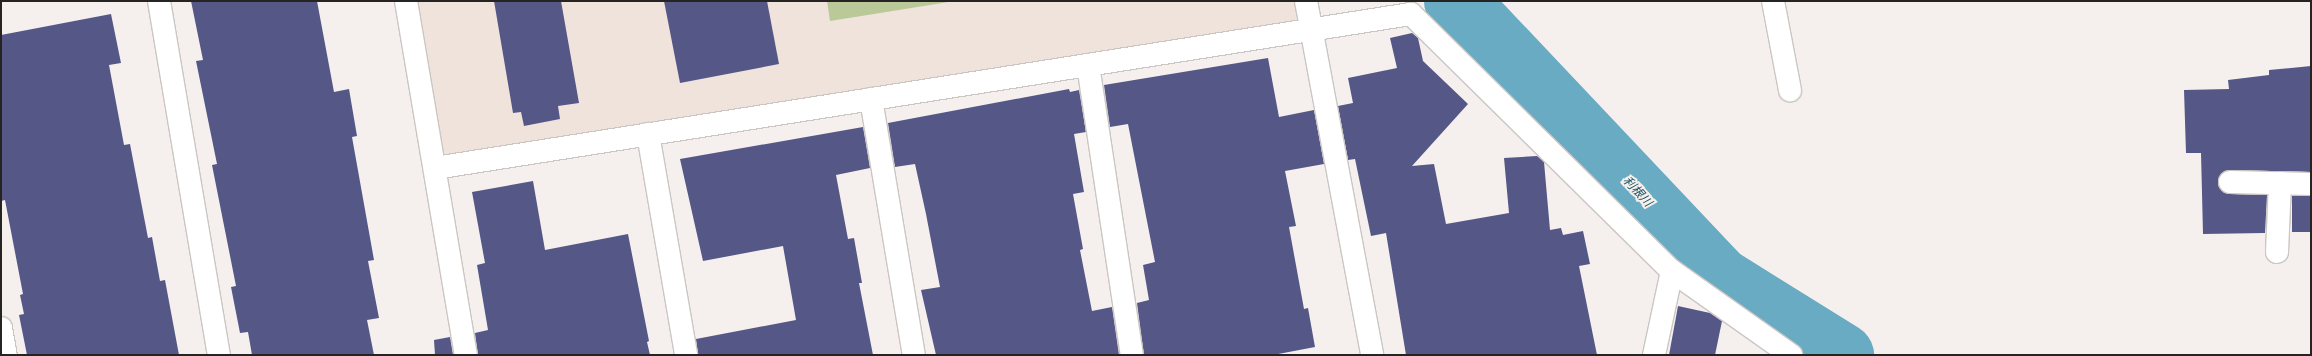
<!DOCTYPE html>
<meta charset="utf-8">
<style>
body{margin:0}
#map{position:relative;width:2312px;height:356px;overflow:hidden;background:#f5f0ed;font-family:Arial,"Noto Sans JP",sans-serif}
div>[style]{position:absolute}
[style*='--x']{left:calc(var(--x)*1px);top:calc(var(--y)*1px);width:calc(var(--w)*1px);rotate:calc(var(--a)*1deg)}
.built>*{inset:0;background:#f0e3dc}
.green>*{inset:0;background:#b9c998}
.river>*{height:65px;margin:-32.5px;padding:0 32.5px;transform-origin:32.5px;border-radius:32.5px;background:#68abc3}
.building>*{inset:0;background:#555787;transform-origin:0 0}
.roads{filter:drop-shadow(1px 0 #cbc6c3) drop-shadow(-1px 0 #cbc6c3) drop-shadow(0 1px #cbc6c3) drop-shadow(0 -1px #cbc6c3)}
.street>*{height:22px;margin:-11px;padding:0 11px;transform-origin:11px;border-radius:11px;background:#fff}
.secondary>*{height:22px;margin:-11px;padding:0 11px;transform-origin:11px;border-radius:11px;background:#fff}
span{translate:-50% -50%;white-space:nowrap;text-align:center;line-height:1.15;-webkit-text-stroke:4px #f5f0ed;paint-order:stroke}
.water-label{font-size:12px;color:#144e5f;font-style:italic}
.frame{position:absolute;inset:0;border:2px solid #262423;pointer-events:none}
</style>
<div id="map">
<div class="built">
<i style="clip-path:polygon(406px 1px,1306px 1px,1311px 30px,435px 168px)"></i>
</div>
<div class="green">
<i style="clip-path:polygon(827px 1px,955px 1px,830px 21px)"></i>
</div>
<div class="river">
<i style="--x:1456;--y:1;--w:383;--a:46.6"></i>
<i style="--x:1719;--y:279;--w:144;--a:31.9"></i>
</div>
<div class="building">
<i style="clip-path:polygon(191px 1px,317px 1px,334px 92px,349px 89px,357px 136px,352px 137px,374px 260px,368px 261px,379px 318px,367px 320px,374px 355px,252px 355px,248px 332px,240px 333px,231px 287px,236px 286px,212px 165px,217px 164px,196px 61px,203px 60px)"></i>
<i style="clip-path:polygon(494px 1px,561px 1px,579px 103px,558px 106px,560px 119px,524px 126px,521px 112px,513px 113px)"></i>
<i style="clip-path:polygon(664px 1px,767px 1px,779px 64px,680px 83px)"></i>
<i style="clip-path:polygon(111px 14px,121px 63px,109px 65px,124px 145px,130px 144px,148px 238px,152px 237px,160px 281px,165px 280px,179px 355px,27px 355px,19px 315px,24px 314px,20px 295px,23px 294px,5px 200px,1px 201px,1px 35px)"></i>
<i style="clip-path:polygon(1412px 33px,1418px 38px,1423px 61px,1468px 104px,1412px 166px,1434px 164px,1446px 224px,1509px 213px,1504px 158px,1537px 156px,1544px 162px,1550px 230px,1561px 228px,1563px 235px,1583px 231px,1590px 264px,1579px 266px,1597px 355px,1406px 355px,1386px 233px,1371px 236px,1355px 159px,1348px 160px,1338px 106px,1353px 103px,1348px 78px,1397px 68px,1390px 38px)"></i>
<i style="clip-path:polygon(1268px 58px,1279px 117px,1314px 110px,1324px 164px,1285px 171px,1296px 226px,1289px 227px,1304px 309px,1308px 308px,1315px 347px,1273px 355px,1144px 355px,1137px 303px,1149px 300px,1143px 265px,1155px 262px,1128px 124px,1110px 127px,1104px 85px)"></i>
<i style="clip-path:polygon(2311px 66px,2311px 172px,2224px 171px,2218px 182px,2224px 193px,2267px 195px,2265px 233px,2203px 234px,2201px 153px,2186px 153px,2184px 90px,2229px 89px,2228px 80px,2269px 75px,2269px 70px)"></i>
<i style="clip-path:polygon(1069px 89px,1070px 92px,1079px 90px,1086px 132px,1074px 134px,1084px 192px,1073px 194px,1083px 249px,1080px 250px,1092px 311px,1112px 307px,1119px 355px,936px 355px,921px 290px,940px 287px,926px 214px,915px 164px,895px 167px,888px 123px)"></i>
<i style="clip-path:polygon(863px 127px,870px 168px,836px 175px,848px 239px,854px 238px,862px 283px,859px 283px,873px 355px,698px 355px,696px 339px,796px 320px,783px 246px,703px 261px,680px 159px)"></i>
<i style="clip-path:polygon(533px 181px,545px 250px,628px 234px,649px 341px,647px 342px,650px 355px,478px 355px,475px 333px,488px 330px,477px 265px,485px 263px,472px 192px)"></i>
<i style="left:2292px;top:196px;width:19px;height:36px"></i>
<i style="clip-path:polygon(1678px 306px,1710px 313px,1722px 321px,1715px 355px,1669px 355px)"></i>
<i style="clip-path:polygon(450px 337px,453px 355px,435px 355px,434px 340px)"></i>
</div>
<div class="roads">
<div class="street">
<i style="--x:159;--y:1;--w:359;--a:80.4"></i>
<i style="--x:1306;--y:1;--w:360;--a:79.4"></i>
<i style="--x:1773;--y:1;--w:91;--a:79.2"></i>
<i style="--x:1088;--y:65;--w:293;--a:81.4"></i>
<i style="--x:871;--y:99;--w:260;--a:80.5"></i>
<i style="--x:648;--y:134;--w:224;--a:80.2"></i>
<i style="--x:435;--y:168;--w:988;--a:-8.97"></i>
<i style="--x:1411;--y:14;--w:366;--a:44.6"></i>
<i style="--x:1672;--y:271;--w:146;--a:35.2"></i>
<i style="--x:2230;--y:182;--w:81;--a:1.4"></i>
<i style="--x:2277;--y:252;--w:69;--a:-87.5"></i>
<i style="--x:1;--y:328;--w:27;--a:80"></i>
<i style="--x:1654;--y:355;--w:86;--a:-77.9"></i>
</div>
<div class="secondary">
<i style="--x:406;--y:1;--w:359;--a:80.4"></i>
</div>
</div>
<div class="water-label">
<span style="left:1637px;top:192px;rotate:47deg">利根川</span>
</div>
<div class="frame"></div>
</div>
